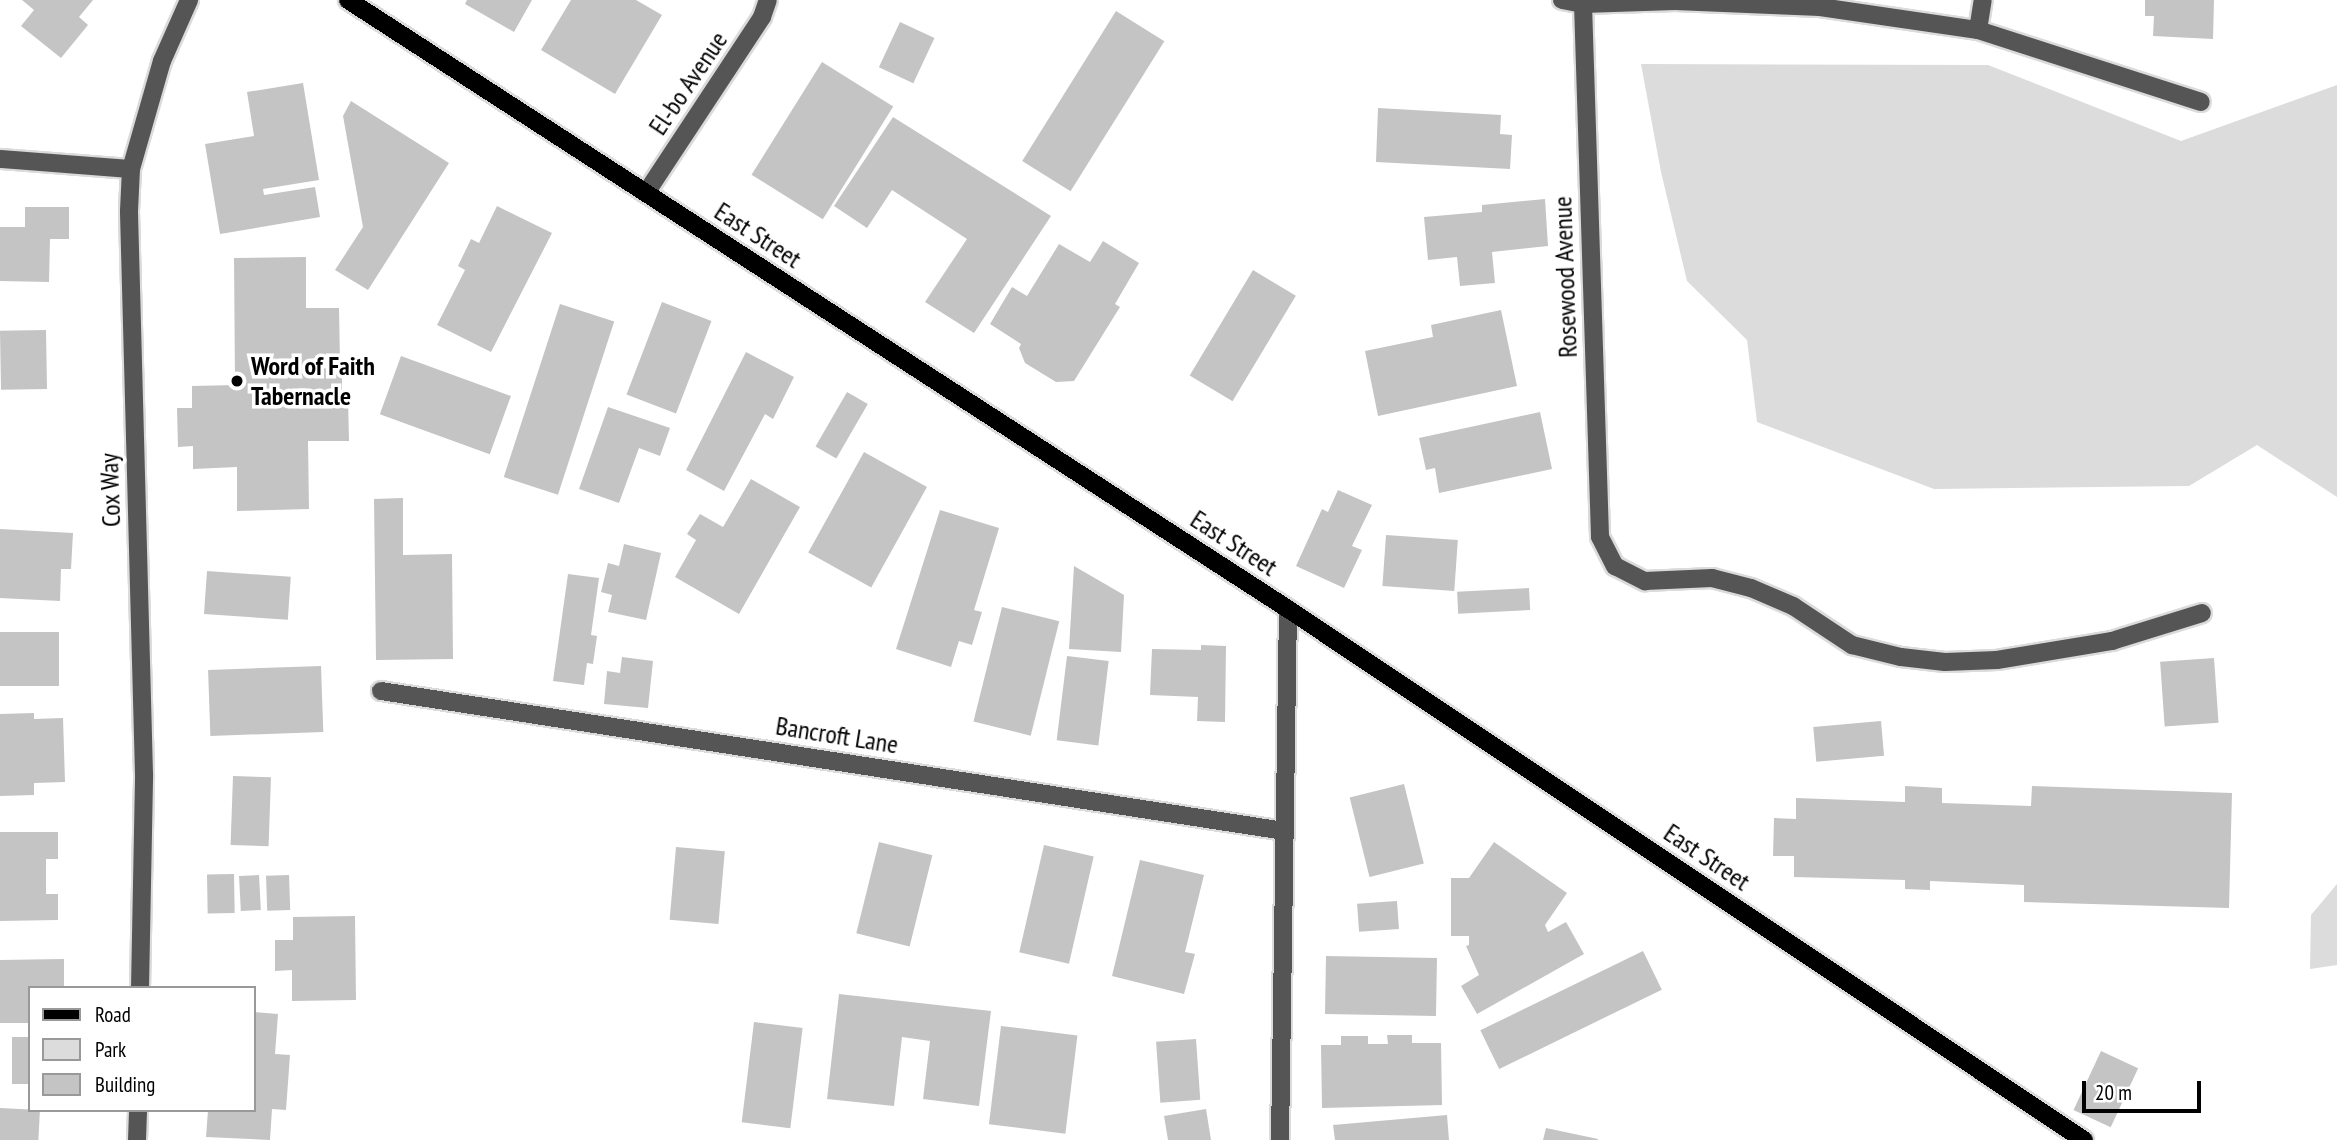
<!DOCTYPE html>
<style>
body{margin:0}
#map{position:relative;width:2337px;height:1140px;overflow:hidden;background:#fff;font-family:"PT Sans Narrow",sans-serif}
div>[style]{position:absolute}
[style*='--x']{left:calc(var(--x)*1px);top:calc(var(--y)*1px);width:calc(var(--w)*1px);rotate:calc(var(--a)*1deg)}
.green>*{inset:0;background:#dcdcdc}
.building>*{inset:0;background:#c4c4c4;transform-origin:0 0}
.roads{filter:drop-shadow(2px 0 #dbdbdb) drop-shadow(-2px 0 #dbdbdb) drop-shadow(0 2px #dbdbdb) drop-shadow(0 -2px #dbdbdb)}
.minor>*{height:18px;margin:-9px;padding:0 9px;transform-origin:9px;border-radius:9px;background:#555}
.major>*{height:18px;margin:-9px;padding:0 9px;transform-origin:9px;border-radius:9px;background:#000}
.dots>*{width:19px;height:19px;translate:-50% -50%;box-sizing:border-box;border:4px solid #fff;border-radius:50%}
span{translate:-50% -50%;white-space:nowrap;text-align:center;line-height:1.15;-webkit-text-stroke:7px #fff;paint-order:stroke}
.street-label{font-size:26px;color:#000}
.poi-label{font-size:26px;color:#000;font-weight:700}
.left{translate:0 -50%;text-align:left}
.legend{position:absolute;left:28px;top:986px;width:228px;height:126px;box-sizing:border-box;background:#fff;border:2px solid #999;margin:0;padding:9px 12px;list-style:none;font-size:21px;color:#000}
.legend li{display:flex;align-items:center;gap:14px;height:35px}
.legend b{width:35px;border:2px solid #999}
.scale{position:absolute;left:2082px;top:1081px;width:119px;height:32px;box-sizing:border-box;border:4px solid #000;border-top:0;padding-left:9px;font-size:21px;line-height:24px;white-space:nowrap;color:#000;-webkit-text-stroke:5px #fff;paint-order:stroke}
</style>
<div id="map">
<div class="green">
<i style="clip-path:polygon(1641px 64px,1988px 65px,2181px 141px,2337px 85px,2337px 497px,2257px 445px,2189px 486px,1934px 489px,1757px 422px,1747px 340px,1687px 281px,1661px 172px)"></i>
<i style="clip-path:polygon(2337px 884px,2337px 965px,2310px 969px,2311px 915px)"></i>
</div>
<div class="building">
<i style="clip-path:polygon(22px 0,93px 0,79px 17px,88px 25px,61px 58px,21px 26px,34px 10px)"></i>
<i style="clip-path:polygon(467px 0,532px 0,514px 32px,465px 4px)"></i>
<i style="clip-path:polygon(571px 0,636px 0,662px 15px,615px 94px,541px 50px)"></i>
<i style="clip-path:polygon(2145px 0,2214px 0,2213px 39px,2153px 36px,2154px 16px,2145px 16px)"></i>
<i style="left:1116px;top:11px;width:57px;height:177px;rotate:32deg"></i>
<i style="left:900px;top:22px;width:38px;height:50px;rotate:25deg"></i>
<i style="left:822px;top:62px;width:84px;height:133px;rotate:32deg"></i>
<i style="clip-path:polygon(303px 83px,319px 180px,263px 189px,264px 195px,315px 187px,320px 217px,220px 234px,205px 144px,254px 136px,247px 92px)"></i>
<i style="clip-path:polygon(351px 101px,449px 163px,368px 290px,335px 270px,363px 227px,343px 116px)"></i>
<i style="clip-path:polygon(1378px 108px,1501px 115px,1500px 134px,1512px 135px,1510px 169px,1376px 162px)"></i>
<i style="clip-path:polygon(893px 117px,1051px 216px,974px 333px,925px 302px,967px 239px,892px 190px,867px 228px,834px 206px)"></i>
<i style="clip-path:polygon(1545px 199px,1548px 246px,1492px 252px,1495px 283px,1460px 286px,1457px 257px,1428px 260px,1424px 217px,1482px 212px,1482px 205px)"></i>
<i style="clip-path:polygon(497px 206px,552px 233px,491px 352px,437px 325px,465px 270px,458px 266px,471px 239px,479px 243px)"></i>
<i style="clip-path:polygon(25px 207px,69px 207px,69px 239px,50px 239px,49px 282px,0 281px,0 227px,25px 227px)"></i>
<i style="clip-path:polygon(1103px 241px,1139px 263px,1115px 304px,1120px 307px,1074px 381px,1056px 382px,1025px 363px,1019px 348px,1021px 344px,990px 324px,1012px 287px,1027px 296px,1059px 244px,1090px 262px)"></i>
<i style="clip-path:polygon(306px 257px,306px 308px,339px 308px,340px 362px,342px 361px,342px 398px,348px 398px,349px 441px,308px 441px,309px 509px,237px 511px,237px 467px,193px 469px,193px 446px,178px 447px,177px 408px,192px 408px,192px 386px,235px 385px,234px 258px)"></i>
<i style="left:1253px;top:270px;width:50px;height:123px;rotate:31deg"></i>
<i style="left:662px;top:302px;width:53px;height:99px;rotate:21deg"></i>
<i style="left:560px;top:304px;width:57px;height:182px;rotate:18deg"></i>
<i style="clip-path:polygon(1501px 310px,1517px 386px,1378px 416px,1365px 351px,1433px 337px,1431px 325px)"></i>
<i style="left:46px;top:330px;width:59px;height:46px;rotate:89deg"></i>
<i style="clip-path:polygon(746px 352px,794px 377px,773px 419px,765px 414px,724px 491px,686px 470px)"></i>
<i style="left:401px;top:356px;width:117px;height:62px;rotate:20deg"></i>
<i style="left:847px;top:392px;width:24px;height:63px;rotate:30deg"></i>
<i style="clip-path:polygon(608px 407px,670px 428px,660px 456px,639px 448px,619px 503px,579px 489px)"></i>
<i style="clip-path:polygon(1540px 412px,1552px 469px,1439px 493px,1435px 468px,1426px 470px,1419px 438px)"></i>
<i style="left:864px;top:452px;width:72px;height:115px;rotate:29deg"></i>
<i style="clip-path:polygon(751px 479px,800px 507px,739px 614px,675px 577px,696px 540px,687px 534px,700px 514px,723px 527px)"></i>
<i style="clip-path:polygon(1338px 490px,1372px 505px,1352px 546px,1362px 550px,1344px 588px,1296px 566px,1322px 509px,1328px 512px)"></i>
<i style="clip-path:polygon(403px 498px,403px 555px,452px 554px,453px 659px,376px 660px,374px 499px)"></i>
<i style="clip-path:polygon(940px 510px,999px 528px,974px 610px,982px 612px,972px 645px,959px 641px,951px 667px,896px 649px)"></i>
<i style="clip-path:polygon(0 529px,73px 533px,71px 569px,61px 569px,60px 601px,0 598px)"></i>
<i style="left:1386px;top:535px;width:72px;height:51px;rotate:4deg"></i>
<i style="clip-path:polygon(624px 544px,661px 553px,646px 620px,608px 612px,612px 595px,601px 592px,608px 563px,619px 566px)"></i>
<i style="clip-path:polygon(1074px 566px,1124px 595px,1121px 652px,1069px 649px)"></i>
<i style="left:207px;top:571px;width:84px;height:43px;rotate:4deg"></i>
<i style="clip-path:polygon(568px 574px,599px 578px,591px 635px,597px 636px,593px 664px,587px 663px,584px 685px,553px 681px)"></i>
<i style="left:1529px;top:588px;width:22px;height:72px;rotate:87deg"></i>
<i style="left:1002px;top:607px;width:59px;height:118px;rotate:14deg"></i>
<i style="left:59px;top:632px;width:54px;height:59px;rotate:90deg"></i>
<i style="clip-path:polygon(1201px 645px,1226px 646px,1225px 722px,1197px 721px,1198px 697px,1150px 695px,1152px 649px,1201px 650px)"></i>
<i style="left:1067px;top:656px;width:42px;height:85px;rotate:7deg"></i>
<i style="clip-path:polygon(622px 657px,653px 661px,648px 708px,604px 704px,607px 671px,620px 673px)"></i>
<i style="left:2214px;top:658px;width:65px;height:54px;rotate:86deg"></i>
<i style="left:321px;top:666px;width:66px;height:113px;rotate:88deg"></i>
<i style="clip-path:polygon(34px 713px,34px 719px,63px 718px,65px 782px,34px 783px,34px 795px,0 796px,0 714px)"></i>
<i style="left:1881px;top:721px;width:35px;height:68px;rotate:85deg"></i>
<i style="left:233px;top:776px;width:38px;height:69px;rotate:2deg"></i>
<i style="left:1404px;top:784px;width:82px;height:56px;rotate:76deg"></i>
<i style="clip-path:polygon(1905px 786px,1942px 788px,1942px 803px,2031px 806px,2032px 786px,2232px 793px,2229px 908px,2024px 902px,2024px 885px,1930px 881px,1930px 890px,1905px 889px,1905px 880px,1794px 877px,1794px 856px,1773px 856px,1774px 818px,1796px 819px,1796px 798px,1905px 802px)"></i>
<i style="clip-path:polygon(0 832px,58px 832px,58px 859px,46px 859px,46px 894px,58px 894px,58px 920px,0 921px)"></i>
<i style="left:879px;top:842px;width:55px;height:94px;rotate:14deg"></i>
<i style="clip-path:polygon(1494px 842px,1567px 893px,1545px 925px,1548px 932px,1566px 922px,1584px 954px,1477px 1014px,1461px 986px,1479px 975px,1466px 946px,1469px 945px,1469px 936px,1451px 936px,1451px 878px,1469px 878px)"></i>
<i style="left:1044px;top:845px;width:51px;height:110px;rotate:13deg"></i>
<i style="left:676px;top:847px;width:49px;height:73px;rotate:5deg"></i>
<i style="clip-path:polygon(1140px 860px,1204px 875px,1185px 952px,1195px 954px,1184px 994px,1112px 976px)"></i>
<i style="left:234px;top:874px;width:39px;height:27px;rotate:89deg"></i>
<i style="left:259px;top:875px;width:35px;height:20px;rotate:87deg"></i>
<i style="left:289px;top:875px;width:35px;height:23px;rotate:88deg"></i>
<i style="left:1397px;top:901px;width:28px;height:40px;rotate:86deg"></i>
<i style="clip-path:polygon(355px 916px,356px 1000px,292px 1001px,292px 970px,275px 971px,275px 940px,293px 940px,293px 917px)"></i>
<i style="left:1643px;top:951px;width:43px;height:181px;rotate:64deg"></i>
<i style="left:1326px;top:956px;width:111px;height:58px;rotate:1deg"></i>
<i style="clip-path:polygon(64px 959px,64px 988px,30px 988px,30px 1023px,0 1023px,0 960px)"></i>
<i style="clip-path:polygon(839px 994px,991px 1011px,979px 1106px,923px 1099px,930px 1041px,902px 1037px,894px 1106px,827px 1099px)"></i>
<i style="clip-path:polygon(254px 1012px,278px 1014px,275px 1054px,290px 1055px,286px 1110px,272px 1109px,270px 1140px,206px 1137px,208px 1110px,254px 1110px)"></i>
<i style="left:754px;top:1022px;width:49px;height:101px;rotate:7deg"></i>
<i style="left:1001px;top:1026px;width:77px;height:99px;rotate:7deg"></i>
<i style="clip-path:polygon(1387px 1035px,1412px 1035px,1412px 1043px,1441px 1043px,1442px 1105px,1322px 1108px,1321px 1045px,1341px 1045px,1341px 1036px,1368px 1036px,1368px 1044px,1388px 1044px)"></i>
<i style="left:12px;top:1037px;width:18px;height:47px"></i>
<i style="left:1196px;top:1039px;width:61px;height:40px;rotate:86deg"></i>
<i style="left:2101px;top:1051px;width:41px;height:65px;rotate:25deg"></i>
<i style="left:0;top:1108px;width:40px;height:32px;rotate:3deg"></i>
<i style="clip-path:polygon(1206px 1109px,1211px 1140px,1168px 1140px,1164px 1116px)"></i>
<i style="clip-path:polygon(1447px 1115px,1449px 1140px,1335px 1140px,1333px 1125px)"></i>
<i style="clip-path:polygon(1546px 1128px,1598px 1139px,1598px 1140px,1543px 1140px)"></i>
</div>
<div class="roads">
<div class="minor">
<i style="--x:1562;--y:0;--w:21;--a:11"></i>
<i style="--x:1583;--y:4;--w:92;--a:-1.9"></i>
<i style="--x:1675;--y:1;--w:145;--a:2.4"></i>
<i style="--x:1820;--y:7;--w:160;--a:8.3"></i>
<i style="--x:1978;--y:30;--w:234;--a:17.9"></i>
<i style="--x:1583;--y:4;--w:533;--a:88.17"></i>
<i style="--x:1600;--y:537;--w:33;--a:63"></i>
<i style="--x:1615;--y:566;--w:34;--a:27"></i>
<i style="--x:1645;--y:581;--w:67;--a:-2.6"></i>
<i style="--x:1712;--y:578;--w:40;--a:14.4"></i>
<i style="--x:1751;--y:588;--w:46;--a:23.2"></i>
<i style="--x:1793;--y:606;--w:71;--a:33.5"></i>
<i style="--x:1852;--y:645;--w:50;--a:13.8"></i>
<i style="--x:1901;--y:657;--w:44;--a:6.5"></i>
<i style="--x:1945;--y:662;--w:52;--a:-2.2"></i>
<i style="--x:1997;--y:660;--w:117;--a:-9.4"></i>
<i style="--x:2112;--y:641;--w:94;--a:-17.3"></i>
<i style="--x:1978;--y:30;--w:30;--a:-81"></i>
<i style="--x:0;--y:159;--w:131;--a:4.4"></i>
<i style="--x:646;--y:193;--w:211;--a:-56.6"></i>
<i style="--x:762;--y:17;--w:18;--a:-71"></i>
<i style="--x:381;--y:691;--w:914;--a:8.81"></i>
<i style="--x:140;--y:988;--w:214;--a:-88.9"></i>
<i style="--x:144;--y:774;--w:563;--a:-91.53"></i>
<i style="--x:129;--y:211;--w:42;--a:-87.3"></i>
<i style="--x:131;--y:169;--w:112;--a:-74"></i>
<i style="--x:162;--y:61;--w:67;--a:-66.1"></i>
<i style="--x:137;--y:1140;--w:30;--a:-88"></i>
<i style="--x:1280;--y:1140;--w:531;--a:-89.14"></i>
</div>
<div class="major">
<i style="--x:348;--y:0;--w:1120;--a:32.94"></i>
<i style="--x:1288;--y:609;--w:957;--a:33.71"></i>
</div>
</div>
<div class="dots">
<i style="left:237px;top:381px;background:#000"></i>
</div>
<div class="street-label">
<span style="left:688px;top:83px;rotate:-56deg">El-bo Avenue</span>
<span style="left:758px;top:235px;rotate:33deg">East Street</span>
<span style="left:1565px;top:277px;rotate:-92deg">Rosewood Avenue</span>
<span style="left:110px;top:490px;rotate:-92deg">Cox Way</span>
<span style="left:1234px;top:543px;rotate:33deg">East Street</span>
<span style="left:837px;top:735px;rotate:9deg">Bancroft Lane</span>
<span style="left:1707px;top:857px;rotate:34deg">East Street</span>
</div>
<div class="poi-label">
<span class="left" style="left:251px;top:381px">Word of Faith<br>Tabernacle</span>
</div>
<ul class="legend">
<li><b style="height:9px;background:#000"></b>Road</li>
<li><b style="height:19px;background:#dcdcdc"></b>Park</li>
<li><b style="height:19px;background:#c4c4c4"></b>Building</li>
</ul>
<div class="scale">20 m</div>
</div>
